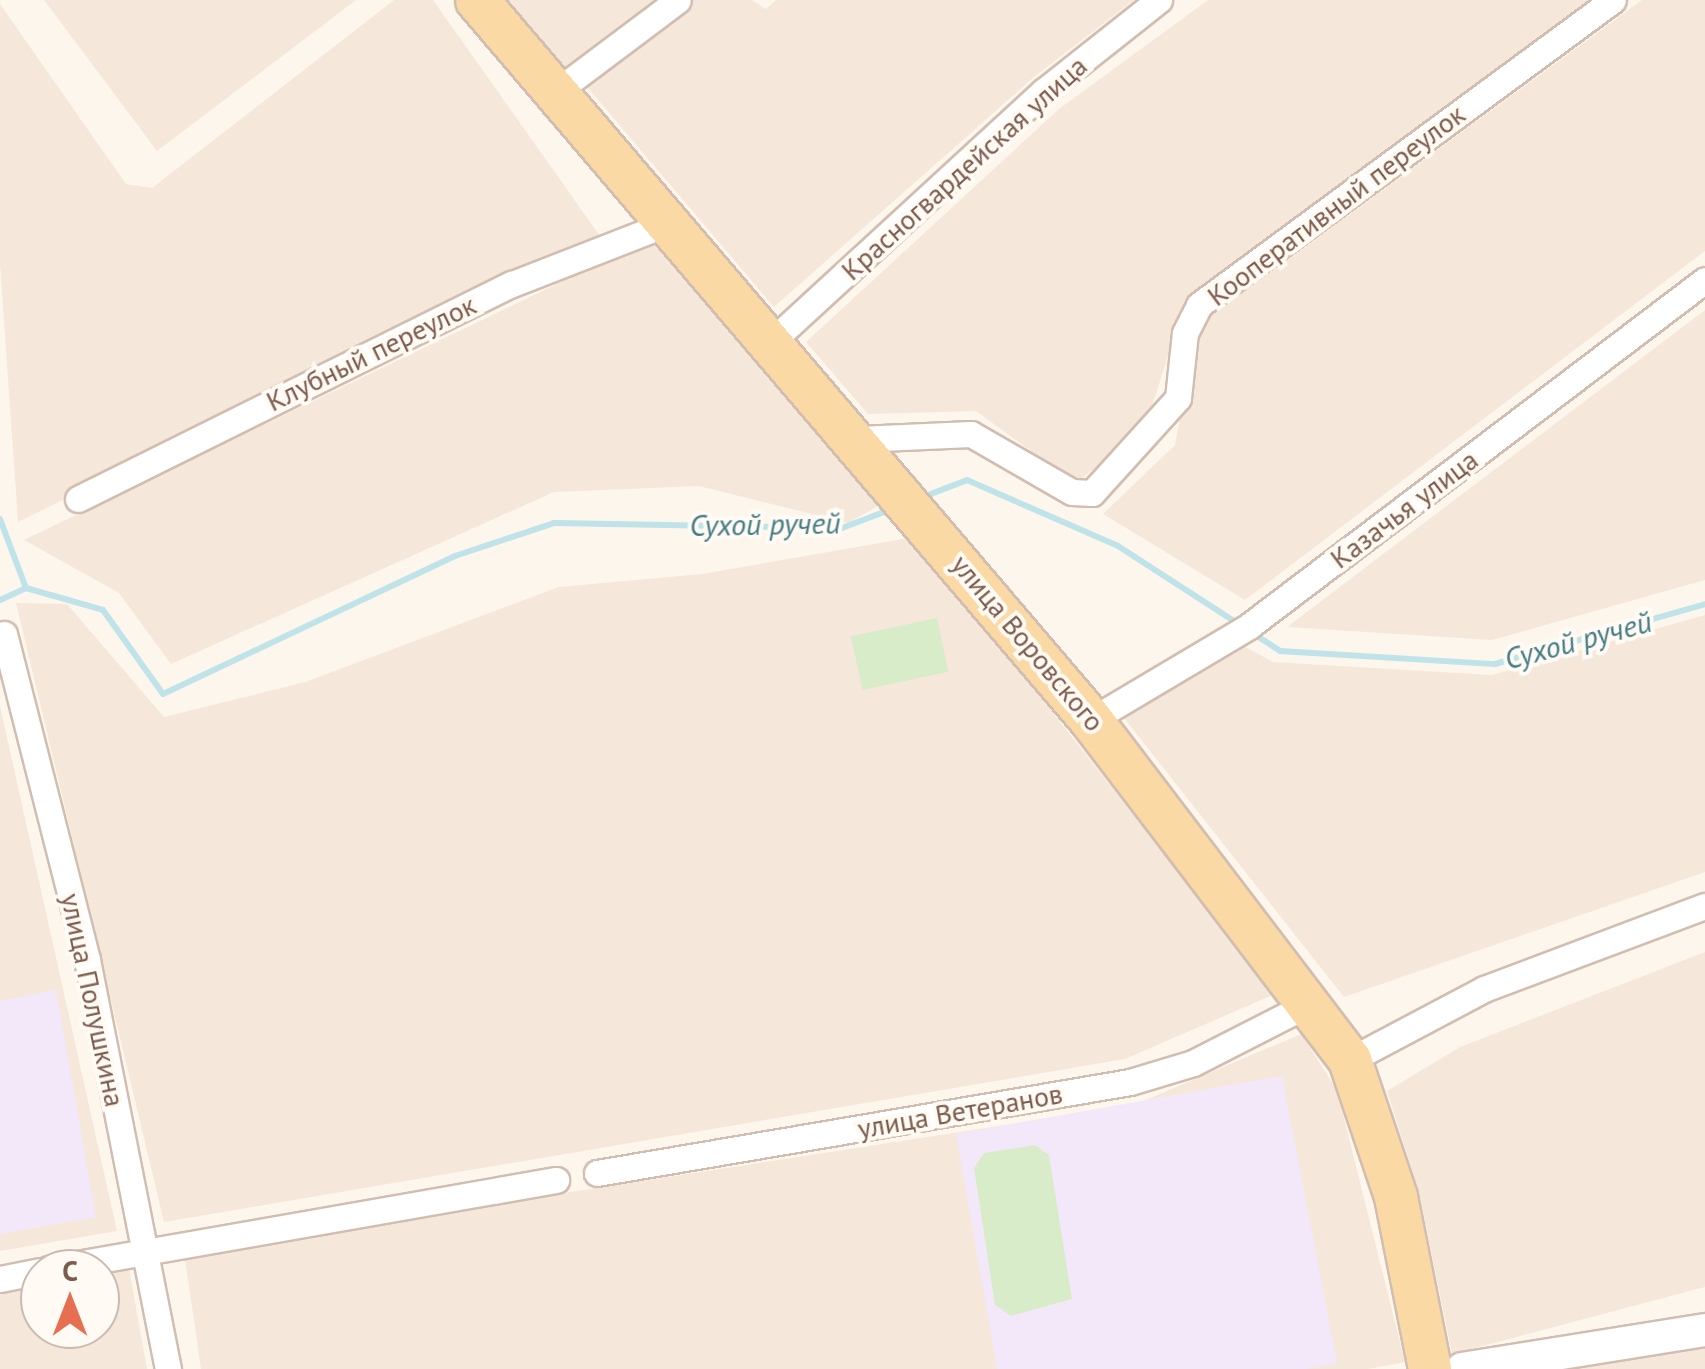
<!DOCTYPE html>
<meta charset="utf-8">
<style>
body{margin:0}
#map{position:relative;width:1705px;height:1369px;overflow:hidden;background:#fdf6ec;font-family:"PT Sans",sans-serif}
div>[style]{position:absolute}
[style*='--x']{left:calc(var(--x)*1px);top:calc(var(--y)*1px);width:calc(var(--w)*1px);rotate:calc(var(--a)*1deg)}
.residential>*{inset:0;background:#f5e8da}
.education>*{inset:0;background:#f3e8fa}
.green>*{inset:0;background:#d8ecc9;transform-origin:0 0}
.stream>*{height:6px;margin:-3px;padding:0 3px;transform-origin:3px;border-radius:3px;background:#bfe3e8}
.roads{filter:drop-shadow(2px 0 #d1beb0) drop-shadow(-2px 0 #d1beb0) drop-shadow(0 2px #d1beb0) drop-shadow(0 -2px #d1beb0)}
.minor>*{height:25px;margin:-12.5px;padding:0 12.5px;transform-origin:12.5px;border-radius:12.5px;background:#fff}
.tertiary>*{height:32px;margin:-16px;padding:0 16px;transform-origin:16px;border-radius:16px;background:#fff}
.primary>*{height:42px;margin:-21px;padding:0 21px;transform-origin:21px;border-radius:21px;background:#fbd9a5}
span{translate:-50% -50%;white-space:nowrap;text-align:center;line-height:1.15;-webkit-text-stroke:8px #fffaf3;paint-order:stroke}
.street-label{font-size:28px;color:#7a5c4d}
.water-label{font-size:30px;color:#437c86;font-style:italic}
.north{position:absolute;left:20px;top:1249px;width:100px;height:100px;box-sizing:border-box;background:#fffaf3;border:2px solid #cabbb1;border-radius:50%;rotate:0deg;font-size:28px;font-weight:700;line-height:40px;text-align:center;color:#7a5c4d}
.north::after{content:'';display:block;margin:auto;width:35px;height:45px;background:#e76f51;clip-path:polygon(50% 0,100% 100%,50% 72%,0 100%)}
</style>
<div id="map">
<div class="residential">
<i style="clip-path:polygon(44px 0,356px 0,157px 151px)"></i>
<i style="clip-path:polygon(394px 0,433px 0,600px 236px,18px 522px,0 264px,0 4px,126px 184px,152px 188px)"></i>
<i style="clip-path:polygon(497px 0,662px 0,567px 76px)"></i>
<i style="clip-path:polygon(690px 0,752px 0,766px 9px,776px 0,1134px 0,1034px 77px,774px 307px,582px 81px)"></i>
<i style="clip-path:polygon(1208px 0,1599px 0,1177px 328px,1144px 431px,1075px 483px,976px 411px,868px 414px,806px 342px,1059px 109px)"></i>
<i style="clip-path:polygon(1642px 0,1705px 0,1705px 251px,1245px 600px,1103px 514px,1175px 445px,1197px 326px)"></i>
<i style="clip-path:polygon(657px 236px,881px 504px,848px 523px,699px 486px,554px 492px,171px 664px,119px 593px,24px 540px)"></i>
<i style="clip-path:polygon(1705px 310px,1705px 580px,1492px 640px,1287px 627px)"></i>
<i style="clip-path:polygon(914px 537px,1275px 994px,1125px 1059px,164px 1222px,16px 603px,67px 604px,164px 717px,305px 682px,559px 587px,702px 574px)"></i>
<i style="clip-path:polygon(1705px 615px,1705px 872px,1344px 997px,1124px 718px,1240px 644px,1273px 662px,1492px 675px)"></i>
<i style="clip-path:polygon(0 706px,117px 1231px,0 1251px)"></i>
<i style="clip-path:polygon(1705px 952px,1705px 1287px,1452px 1354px,1419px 1192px,1387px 1091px,1460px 1047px)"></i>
<i style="clip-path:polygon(1301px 1034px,1337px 1090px,1405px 1362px,1368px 1369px,201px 1369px,184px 1252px,1134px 1105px)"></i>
<i style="clip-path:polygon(129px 1268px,147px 1369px,0 1369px,0 1292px,40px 1285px,40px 1329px,100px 1329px,100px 1273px)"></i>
<i style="clip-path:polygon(1705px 1337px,1705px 1369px,1545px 1369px)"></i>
</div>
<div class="education">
<i style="clip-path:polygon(56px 990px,96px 1217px,0 1234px,0 1001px)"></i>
<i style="clip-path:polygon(1282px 1076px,1337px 1363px,1306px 1369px,997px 1369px,956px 1134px)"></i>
</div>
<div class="green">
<i style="left:937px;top:618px;width:55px;height:88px;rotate:78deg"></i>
<i style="clip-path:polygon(1035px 1145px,1049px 1155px,1072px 1299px,1011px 1316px,995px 1305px,974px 1168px,984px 1153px)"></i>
</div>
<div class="stream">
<i style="--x:923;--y:497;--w:47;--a:-21.1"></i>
<i style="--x:967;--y:480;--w:165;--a:23.6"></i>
<i style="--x:1118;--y:546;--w:145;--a:32.9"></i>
<i style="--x:0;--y:519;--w:74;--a:69.4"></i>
<i style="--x:26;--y:588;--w:29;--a:155"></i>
<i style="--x:26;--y:588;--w:80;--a:15.9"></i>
<i style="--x:103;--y:610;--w:103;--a:54.5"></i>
<i style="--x:163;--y:694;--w:323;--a:-25.3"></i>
<i style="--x:455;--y:556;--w:104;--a:-18.4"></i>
<i style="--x:554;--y:523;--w:288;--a:1"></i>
<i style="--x:842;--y:528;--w:53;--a:-20.8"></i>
<i style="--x:1251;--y:632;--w:35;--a:33"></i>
<i style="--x:1280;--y:651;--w:215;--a:3.5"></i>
<i style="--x:1495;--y:664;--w:218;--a:-15.9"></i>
</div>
<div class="roads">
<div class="minor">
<i style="--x:557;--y:91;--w:151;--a:-36.9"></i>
<i style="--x:773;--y:340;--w:368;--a:-42.6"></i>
<i style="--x:1044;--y:91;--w:147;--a:-38.4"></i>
<i style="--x:858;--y:439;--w:113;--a:-2.5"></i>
<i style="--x:971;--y:434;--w:116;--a:29.9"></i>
<i style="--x:1072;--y:492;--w:20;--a:3"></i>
<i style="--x:1092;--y:493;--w:128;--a:-47.8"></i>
<i style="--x:1178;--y:398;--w:65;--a:-83.9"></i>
<i style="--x:1185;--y:333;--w:31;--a:-63"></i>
<i style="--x:1199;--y:305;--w:514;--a:-36.38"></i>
<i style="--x:78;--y:499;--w:484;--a:-26.4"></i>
<i style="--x:512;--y:284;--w:171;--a:-21.3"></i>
<i style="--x:4;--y:634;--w:336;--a:75.7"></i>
<i style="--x:87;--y:960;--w:417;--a:78.8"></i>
<i style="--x:1091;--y:720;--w:184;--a:-30.7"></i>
<i style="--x:1249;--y:626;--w:572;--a:-37.19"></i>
<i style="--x:1350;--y:1060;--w:152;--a:-27.9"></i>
<i style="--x:1484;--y:989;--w:236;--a:-20.6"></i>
<i style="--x:597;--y:1173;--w:541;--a:-9.69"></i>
<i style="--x:1130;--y:1082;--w:66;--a:-16.8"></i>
<i style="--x:1193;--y:1063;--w:130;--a:-27"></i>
<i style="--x:48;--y:1269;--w:516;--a:-9.94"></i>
<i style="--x:0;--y:1279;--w:41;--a:-11.3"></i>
</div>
<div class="tertiary">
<i style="--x:1462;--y:1369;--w:246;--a:-9.1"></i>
</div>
<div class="primary">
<i style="--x:477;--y:0;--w:946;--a:49.54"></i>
<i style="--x:1091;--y:720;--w:427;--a:52.7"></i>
<i style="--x:1350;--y:1060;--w:145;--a:71.4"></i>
<i style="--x:1396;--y:1197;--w:175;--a:78.8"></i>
</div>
</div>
<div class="street-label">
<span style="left:964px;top:168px;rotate:-42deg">Красногвардейская улица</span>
<span style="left:1336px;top:205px;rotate:-37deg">Кооперативный переулок</span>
<span style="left:371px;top:353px;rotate:-26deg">Клубный переулок</span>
<span style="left:1404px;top:509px;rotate:-37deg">Казачья улица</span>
<span style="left:1028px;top:643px;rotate:50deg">улица Воровского</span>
<span style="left:93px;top:1000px;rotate:78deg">улица Полушкина</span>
<span style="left:960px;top:1111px;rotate:-10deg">улица Ветеранов</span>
</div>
<div class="water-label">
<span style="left:765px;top:524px;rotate:-1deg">Сухой ручей</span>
<span style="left:1578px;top:640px;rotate:-15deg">Сухой ручей</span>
</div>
<div class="north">С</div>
</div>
